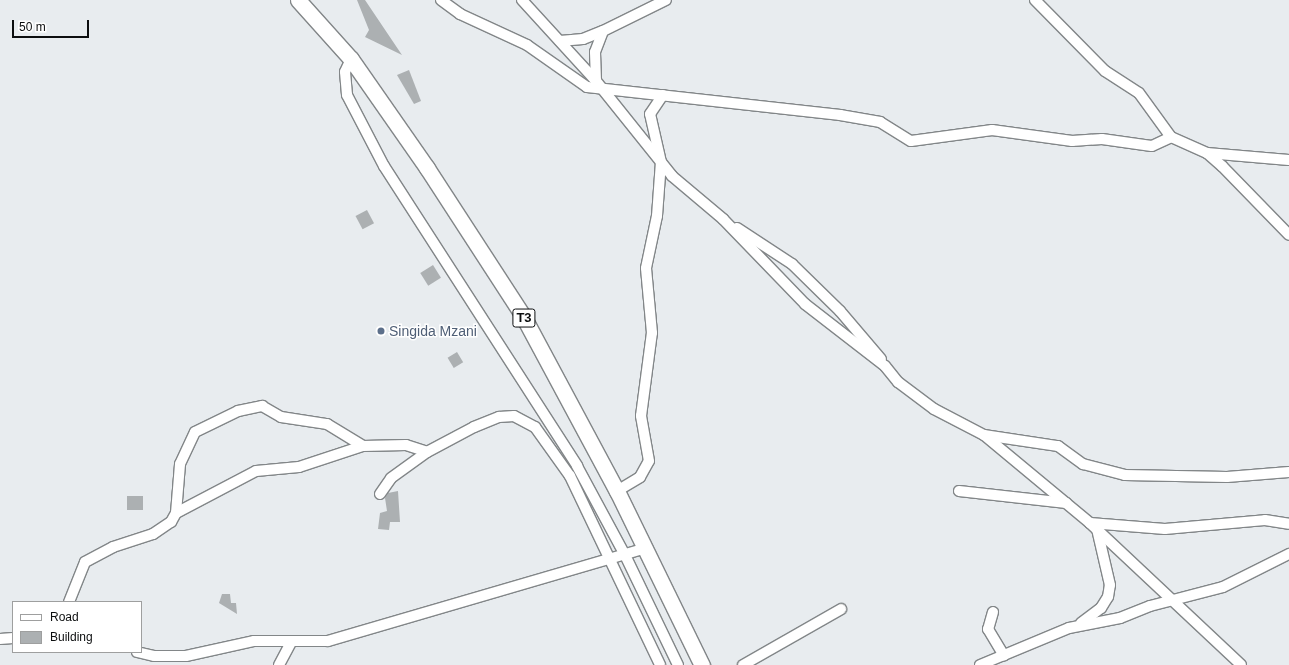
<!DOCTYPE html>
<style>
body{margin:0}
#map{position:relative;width:1289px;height:665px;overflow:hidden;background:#e8ecef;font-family:Arial,sans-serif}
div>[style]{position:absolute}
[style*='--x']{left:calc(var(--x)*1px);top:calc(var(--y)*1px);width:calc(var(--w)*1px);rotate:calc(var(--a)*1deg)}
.building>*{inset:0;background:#acb0b2;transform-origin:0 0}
.roads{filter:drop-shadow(1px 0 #828688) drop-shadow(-1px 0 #828688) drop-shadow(0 1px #828688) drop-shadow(0 -1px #828688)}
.minor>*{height:10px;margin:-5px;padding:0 5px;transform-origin:5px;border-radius:5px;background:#fff}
.highway>*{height:15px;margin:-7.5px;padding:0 7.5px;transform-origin:7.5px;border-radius:7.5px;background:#fff}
.dots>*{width:11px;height:11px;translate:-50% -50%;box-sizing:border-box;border:2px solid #fff;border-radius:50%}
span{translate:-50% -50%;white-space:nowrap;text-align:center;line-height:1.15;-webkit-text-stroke:3px #fff;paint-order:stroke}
.shield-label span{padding:1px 3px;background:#fff;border:1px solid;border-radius:3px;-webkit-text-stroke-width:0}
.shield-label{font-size:13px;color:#0c0e0f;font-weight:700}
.service-label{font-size:14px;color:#4e5e75}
.left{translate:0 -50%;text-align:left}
.legend{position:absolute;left:12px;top:601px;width:130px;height:52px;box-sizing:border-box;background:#fff;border:1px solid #9e9f9f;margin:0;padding:5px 7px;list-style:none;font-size:12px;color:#0c0e0f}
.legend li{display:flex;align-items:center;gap:8px;height:20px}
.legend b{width:20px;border:1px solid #9e9f9f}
.scale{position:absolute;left:12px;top:20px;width:77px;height:18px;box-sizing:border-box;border:2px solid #0c0e0f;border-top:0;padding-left:5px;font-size:12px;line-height:14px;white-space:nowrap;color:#0c0e0f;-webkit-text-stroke:3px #fff;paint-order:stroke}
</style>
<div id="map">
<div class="building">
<i style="clip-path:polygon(357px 0,365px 0,402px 55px,365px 37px,369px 30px)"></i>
<i style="clip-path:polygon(409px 70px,421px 101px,414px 104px,397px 75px)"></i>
<i style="left:367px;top:210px;width:15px;height:13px;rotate:62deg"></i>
<i style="left:433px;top:265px;width:15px;height:15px;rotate:58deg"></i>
<i style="left:457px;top:352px;width:12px;height:11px;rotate:59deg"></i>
<i style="clip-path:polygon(398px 491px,400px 522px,390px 522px,389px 530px,378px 529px,380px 513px,387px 511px,385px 498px,388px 493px)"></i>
<i style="left:143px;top:496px;width:14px;height:16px;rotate:90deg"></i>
<i style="clip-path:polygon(222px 594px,230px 594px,231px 603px,236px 603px,237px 614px,219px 603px)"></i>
</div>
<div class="roads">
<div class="minor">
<i style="--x:441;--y:0;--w:24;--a:36"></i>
<i style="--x:460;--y:14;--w:74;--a:24.8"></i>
<i style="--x:527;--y:45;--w:73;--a:35"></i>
<i style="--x:587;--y:87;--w:255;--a:6.3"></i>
<i style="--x:840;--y:115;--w:41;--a:9.9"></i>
<i style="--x:880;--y:122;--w:36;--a:32"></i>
<i style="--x:911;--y:141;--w:82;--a:-7.7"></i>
<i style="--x:992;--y:130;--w:81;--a:7.8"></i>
<i style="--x:1072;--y:141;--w:30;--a:-4"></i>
<i style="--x:1102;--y:139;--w:50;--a:8"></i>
<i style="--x:1152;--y:146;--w:21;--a:-25"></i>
<i style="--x:522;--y:0;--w:110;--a:47.6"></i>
<i style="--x:596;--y:81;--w:122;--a:51.3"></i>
<i style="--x:672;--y:176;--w:67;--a:40.1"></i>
<i style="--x:723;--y:219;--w:118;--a:46"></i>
<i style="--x:805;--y:304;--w:101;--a:37.8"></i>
<i style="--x:885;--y:366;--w:21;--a:51"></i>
<i style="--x:898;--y:382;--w:45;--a:36.9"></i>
<i style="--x:934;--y:409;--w:56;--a:27.5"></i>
<i style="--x:984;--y:435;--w:138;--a:39.7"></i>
<i style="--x:1090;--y:523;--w:207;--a:43.2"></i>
<i style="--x:1035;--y:0;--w:100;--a:45.4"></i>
<i style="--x:1105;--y:71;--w:40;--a:32.9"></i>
<i style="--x:1139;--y:93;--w:54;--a:54"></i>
<i style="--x:1171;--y:137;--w:39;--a:24"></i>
<i style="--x:1207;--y:153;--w:20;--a:41"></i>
<i style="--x:1222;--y:166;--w:96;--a:45.8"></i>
<i style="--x:560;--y:41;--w:23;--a:-5"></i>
<i style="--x:583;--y:39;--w:22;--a:-22"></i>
<i style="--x:603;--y:31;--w:70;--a:-26.2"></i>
<i style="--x:351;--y:59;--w:14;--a:115"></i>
<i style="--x:345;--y:72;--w:23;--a:85"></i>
<i style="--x:347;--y:95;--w:80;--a:62.5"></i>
<i style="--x:384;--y:166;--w:357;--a:57.2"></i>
<i style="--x:577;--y:466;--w:101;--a:61.7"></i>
<i style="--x:625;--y:555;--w:122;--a:64.3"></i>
<i style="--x:596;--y:81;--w:29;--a:-92"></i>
<i style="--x:595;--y:52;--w:22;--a:-69"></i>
<i style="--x:1207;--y:153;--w:82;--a:4.9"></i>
<i style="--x:737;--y:228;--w:66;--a:33.2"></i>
<i style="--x:792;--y:264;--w:67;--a:44.4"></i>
<i style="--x:840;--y:311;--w:63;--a:49.5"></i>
<i style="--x:984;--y:435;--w:75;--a:8.5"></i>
<i style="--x:1058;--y:446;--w:31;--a:36"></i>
<i style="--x:1083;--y:464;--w:43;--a:14.7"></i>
<i style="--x:1125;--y:475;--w:102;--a:1.1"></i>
<i style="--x:1227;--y:477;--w:62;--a:-4.6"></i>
<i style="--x:617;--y:491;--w:27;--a:-31"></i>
<i style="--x:640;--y:477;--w:18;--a:-61"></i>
<i style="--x:649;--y:461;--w:46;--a:-100.1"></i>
<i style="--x:641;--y:416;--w:84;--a:-82.5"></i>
<i style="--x:652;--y:333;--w:65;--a:-95.3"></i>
<i style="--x:646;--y:268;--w:53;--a:-78.1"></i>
<i style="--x:657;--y:216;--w:54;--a:-85.8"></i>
<i style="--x:661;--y:162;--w:49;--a:-102.9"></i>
<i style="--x:650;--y:114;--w:23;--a:-56"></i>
<i style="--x:959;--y:491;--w:108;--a:6.4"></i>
<i style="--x:380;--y:494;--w:19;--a:-55"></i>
<i style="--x:391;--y:478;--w:44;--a:-35.8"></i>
<i style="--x:176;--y:513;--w:90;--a:-27.7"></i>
<i style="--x:256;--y:471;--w:43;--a:-5.3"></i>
<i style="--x:299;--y:467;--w:67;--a:-18.2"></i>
<i style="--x:363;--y:446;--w:43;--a:-1.3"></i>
<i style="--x:406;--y:445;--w:22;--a:18"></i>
<i style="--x:427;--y:452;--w:53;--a:-28"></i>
<i style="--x:474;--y:427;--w:27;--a:-22"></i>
<i style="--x:499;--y:417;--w:15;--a:-4"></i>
<i style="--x:514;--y:416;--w:24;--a:28"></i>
<i style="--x:535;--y:427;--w:60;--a:54.5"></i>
<i style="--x:570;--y:476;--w:209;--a:64.5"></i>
<i style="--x:1090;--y:523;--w:75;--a:4.6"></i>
<i style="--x:1165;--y:529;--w:100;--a:-5.1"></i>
<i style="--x:1265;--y:520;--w:24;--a:9"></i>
<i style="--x:69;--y:602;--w:43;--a:-68.2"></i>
<i style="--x:85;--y:562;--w:32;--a:-28"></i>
<i style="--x:113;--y:547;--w:42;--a:-18"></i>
<i style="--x:153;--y:534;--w:22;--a:-34"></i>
<i style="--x:171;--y:522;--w:10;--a:-61"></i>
<i style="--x:176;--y:513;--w:49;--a:-85.3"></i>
<i style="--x:180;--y:464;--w:35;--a:-65"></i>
<i style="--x:195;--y:432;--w:48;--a:-26"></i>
<i style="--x:238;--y:411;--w:25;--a:-12"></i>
<i style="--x:262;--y:406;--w:22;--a:30"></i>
<i style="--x:281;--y:417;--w:47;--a:8.7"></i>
<i style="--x:327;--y:424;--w:42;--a:31.4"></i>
<i style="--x:993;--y:612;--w:18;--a:106"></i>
<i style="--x:988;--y:629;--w:31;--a:59"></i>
<i style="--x:1081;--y:623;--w:25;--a:-37"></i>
<i style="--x:1101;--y:608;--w:13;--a:-58"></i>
<i style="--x:1108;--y:597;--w:12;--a:-81"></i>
<i style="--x:1110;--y:585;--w:57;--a:-103.1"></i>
<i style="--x:0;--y:639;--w:13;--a:-4"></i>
<i style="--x:137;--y:652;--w:17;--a:13"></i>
<i style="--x:154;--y:656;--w:32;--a:0"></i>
<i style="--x:186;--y:656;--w:70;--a:-12.4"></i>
<i style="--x:254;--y:641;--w:74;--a:0"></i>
<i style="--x:328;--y:641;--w:331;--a:-16.3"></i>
<i style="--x:279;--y:665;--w:27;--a:-62"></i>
<i style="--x:743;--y:665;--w:113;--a:-29.7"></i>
<i style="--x:980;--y:665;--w:96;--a:-22.6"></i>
<i style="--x:1069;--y:628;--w:52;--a:-11.1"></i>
<i style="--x:1120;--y:618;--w:32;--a:-22"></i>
<i style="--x:1150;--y:606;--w:75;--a:-14.6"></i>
<i style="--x:1223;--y:587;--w:74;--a:-26.6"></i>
</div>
<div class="highway">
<i style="--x:298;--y:0;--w:79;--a:48.1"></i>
<i style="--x:351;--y:59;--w:133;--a:55.1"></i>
<i style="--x:427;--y:168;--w:176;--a:57"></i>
<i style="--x:523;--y:316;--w:199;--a:61.8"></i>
<i style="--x:617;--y:491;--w:194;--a:64"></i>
</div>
</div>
<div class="dots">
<i style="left:381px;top:331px;background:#5c6f8a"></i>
</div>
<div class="shield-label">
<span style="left:524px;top:318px">T3</span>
</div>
<div class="service-label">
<span class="left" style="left:389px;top:331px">Singida Mzani</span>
</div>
<ul class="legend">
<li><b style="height:5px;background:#fff"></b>Road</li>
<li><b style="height:11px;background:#acb0b2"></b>Building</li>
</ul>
<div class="scale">50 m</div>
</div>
